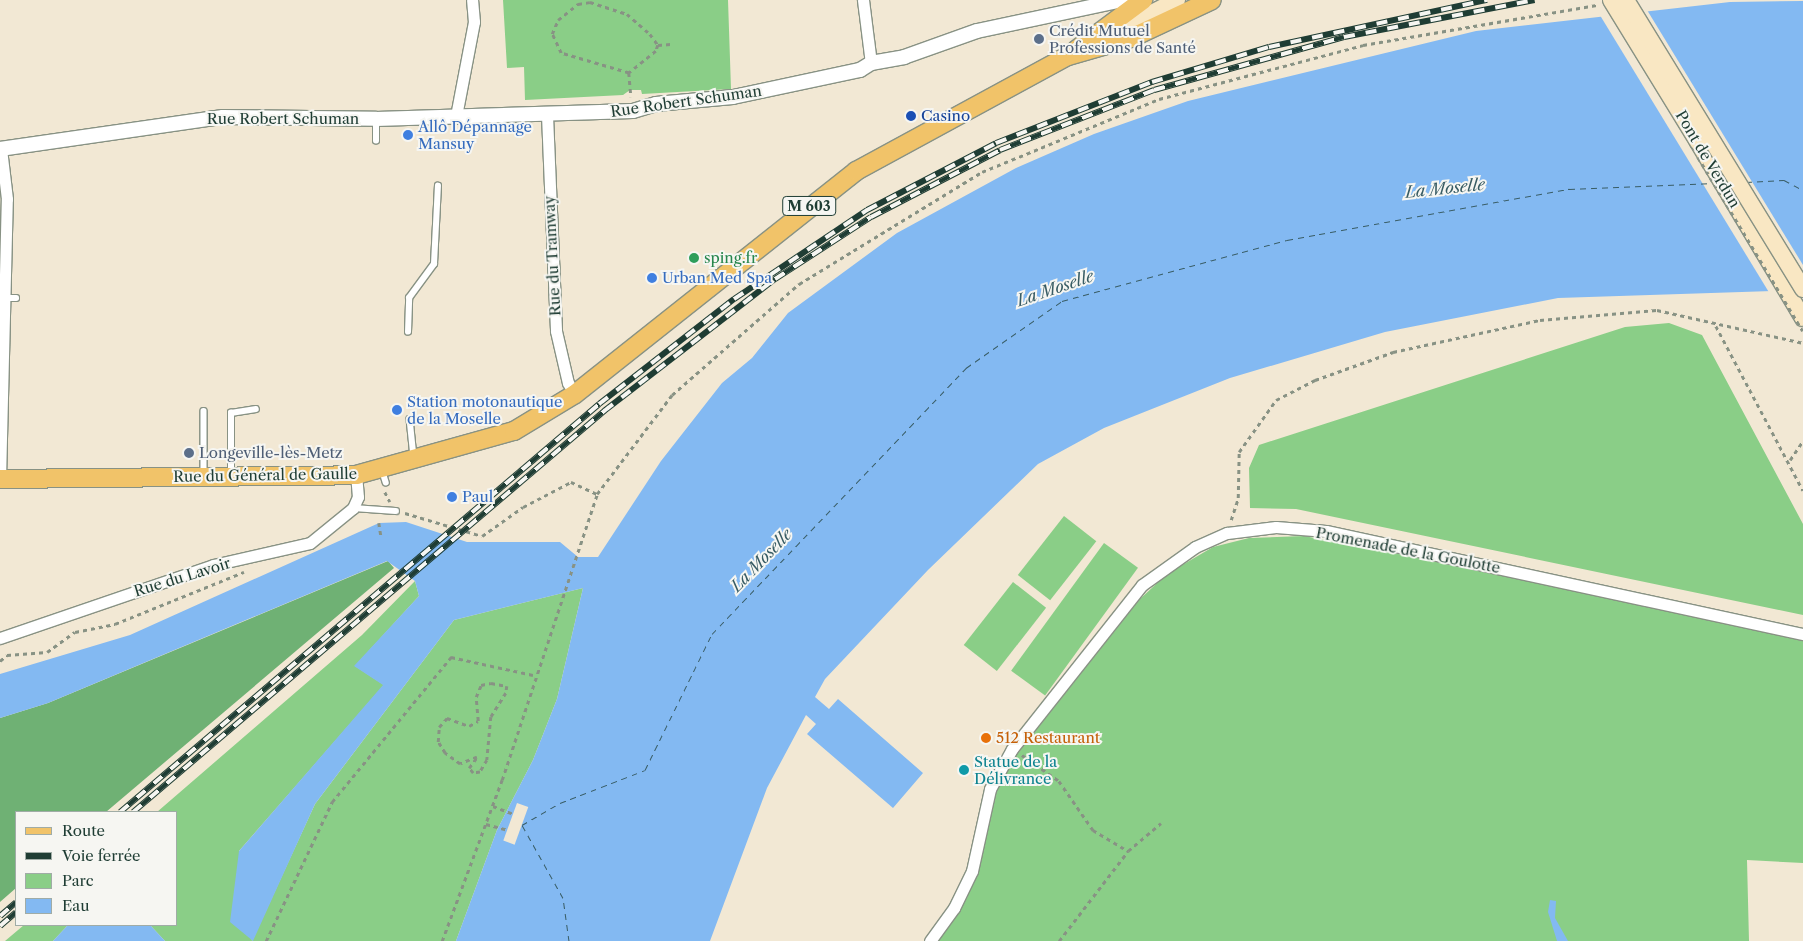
<!DOCTYPE html>
<meta charset="utf-8">
<style>
body{margin:0}
#map{position:relative;width:1803px;height:941px;overflow:hidden;background:#f2e8d4;font-family:"Libre Caslon Text",serif}
div>[style]{position:absolute}
[style*='--x']{left:calc(var(--x)*1px);top:calc(var(--y)*1px);width:calc(var(--w)*1px);rotate:calc(var(--a)*1deg)}
.green>*{inset:0;background:#8ace87;transform-origin:0 0}
.forest>*{inset:0;background:#6fb174}
.water>*{inset:0;background:#83b9f2}
.pier>*{inset:0;background:#f2e8d4;transform-origin:0 0}
.ferry>*{height:1px;margin-top:-0.5px;transform-origin:0;background:repeating-linear-gradient(90deg,#385c64 0 6px,transparent 0 11px)}
.path>*{height:2.5px;margin-top:-1.25px;transform-origin:0;background:repeating-linear-gradient(90deg,#889284 0 4px,transparent 0 8px)}
.roads{filter:drop-shadow(1px 0 #889284) drop-shadow(-1px 0 #889284) drop-shadow(0 1px #889284) drop-shadow(0 -1px #889284)}
.service>*{height:5.5px;margin:-2.75px;padding:0 2.75px;transform-origin:2.75px;border-radius:2.75px;background:#fff}
.minor>*{height:11px;margin:-5.5px;padding:0 5.5px;transform-origin:5.5px;border-radius:5.5px;background:#fff}
.tertiary>*{height:14px;margin:-7px;padding:0 7px;transform-origin:7px;border-radius:7px;background:#fff}
.secondary>*{height:16px;margin:-8px;padding:0 8px;transform-origin:8px;border-radius:8px;background:#f9e7c3}
.primary>*{height:18px;margin:-9px;padding:0 9px;transform-origin:9px;border-radius:9px;background:#f1c369}
.rail>*{height:5.5px;margin-top:-2.75px;transform-origin:0;background:repeating-linear-gradient(90deg,#f6f6f2 0 11px,#1f3d34 0 22px);box-sizing:border-box;border-block:1px solid #1f3d34}
.path-bridge>*{height:2.5px;margin-top:-1.25px;transform-origin:0;background:repeating-linear-gradient(90deg,#889284 0 4px,transparent 0 8px)}
.bridges{filter:drop-shadow(1px 0 #889284) drop-shadow(-1px 0 #889284) drop-shadow(0 1px #889284) drop-shadow(0 -1px #889284)}
.secondary-bridge>*{height:16px;margin:-8px;padding:0 8px;transform-origin:8px;border-radius:8px;background:#f9e7c3}
.dots>*{width:14px;height:14px;translate:-50% -50%;box-sizing:border-box;border:2px solid #f6f6f2;border-radius:50%}
span{translate:-50% -50%;white-space:nowrap;text-align:center;line-height:1.15;-webkit-text-stroke:4px #f6f6f2;paint-order:stroke}
.shield-label span{padding:1px 4px;background:#f6f6f2;border:1px solid;border-radius:4px;-webkit-text-stroke-width:0}
.shield-label{font-size:14px;color:#1f3d34;font-weight:700}
.service-label{font-size:15px;color:#4e5e75}
.left{translate:0 -50%;text-align:left}
.street-label{font-size:15px;color:#1f3d34}
.transit-label{font-size:15px;color:#164399}
.shop-label{font-size:15px;color:#366cbe}
.leisure-label{font-size:15px;color:#27864d}
.food-label{font-size:15px;color:#c56008}
.culture-label{font-size:15px;color:#0d838f}
.water-label{font-size:16px;color:#385c64;font-style:italic}
.legend{position:absolute;left:15px;top:811px;width:162px;height:115px;box-sizing:border-box;background:#f6f6f2;border:1px solid #a0aca6;margin:0;padding:6px 9px;list-style:none;font-size:15px;color:#1f3d34}
.legend li{display:flex;align-items:center;gap:10px;height:25px}
.legend b{width:25px;border:1px solid #a0aca6}
</style>
<div id="map">
<div class="green">
<i style="clip-path:polygon(503px 0,728px 0,731px 89px,642px 94px,641px 90px,630px 90px,623px 95px,525px 100px,524px 67px,507px 68px)"></i>
<i style="clip-path:polygon(1669px 323px,1702px 335px,1803px 524px,1803px 615px,1296px 509px,1250px 508px,1249px 468px,1259px 445px,1625px 327px)"></i>
<i style="left:1064px;top:516px;width:41px;height:75px;rotate:38deg"></i>
<i style="clip-path:polygon(1304px 536px,1500px 573px,1803px 641px,1803px 863px,1747px 860px,1749px 941px,938px 941px,967px 898px,996px 790px,1010px 763px,1140px 599px,1167px 574px,1213px 547px,1249px 538px)"></i>
<i style="left:1104px;top:543px;width:42px;height:158px;rotate:36deg"></i>
<i style="clip-path:polygon(415px 581px,419px 596px,355px 666px,384px 685px,239px 851px,252px 941px,315px 804px,454px 620px,583px 588px,557px 699px,533px 760px,497px 830px,456px 941px,165px 941px,150px 925px,176px 925px,176px 812px,157px 812px,362px 635px)"></i>
<i style="left:1013px;top:582px;width:42px;height:80px;rotate:38deg"></i>
<i style="clip-path:polygon(24px 925px,68px 925px,53px 941px,5px 941px)"></i>
</div>
<div class="forest">
<i style="clip-path:polygon(388px 561px,394px 568px,106px 812px,16px 812px,16px 888px,0 902px,0 718px,48px 703px)"></i>
</div>
<div class="water">
<i style="clip-path:polygon(1803px 1px,1803px 290px,1558px 298px,1385px 332px,1230px 378px,1104px 428px,1038px 464px,928px 570px,825px 679px,815px 697px,829px 709px,838px 699px,923px 773px,893px 808px,807px 734px,816px 724px,806px 715px,767px 788px,710px 941px,456px 941px,497px 830px,533px 760px,557px 699px,583px 588px,454px 620px,315px 804px,253px 941px,230px 922px,239px 851px,383px 685px,354px 666px,419px 596px,415px 581px,387px 561px,48px 703px,0 718px,0 674px,130px 635px,379px 523px,406px 522px,467px 542px,560px 542px,578px 557px,598px 557px,661px 461px,722px 383px,752px 358px,788px 313px,897px 233px,1016px 168px,1094px 134px,1188px 101px,1476px 31px,1730px 2px)"></i>
<i style="clip-path:polygon(1550px 900px,1556px 901px,1555px 918px,1568px 941px,1557px 941px,1548px 912px)"></i>
<i style="clip-path:polygon(68px 925px,150px 925px,165px 941px,53px 941px)"></i>
</div>
<div class="pier">
<i style="clip-path:polygon(1647px 10px,1803px 265px,1803px 293px,1770px 294px,1598px 12px)"></i>
<i style="left:517px;top:803px;width:12px;height:40px;rotate:20deg"></i>
</div>
<div class="ferry">
<i style="--x:1746;--y:182;--w:38;--a:-3"></i>
<i style="--x:1784;--y:180;--w:21;--a:28"></i>
<i style="--x:569;--y:941;--w:43;--a:-97.9"></i>
<i style="--x:563;--y:898;--w:84;--a:-119.3"></i>
<i style="--x:522;--y:825;--w:44;--a:-30.1"></i>
<i style="--x:560;--y:803;--w:91;--a:-21.2"></i>
<i style="--x:645;--y:770;--w:152;--a:-63.8"></i>
<i style="--x:712;--y:634;--w:368;--a:-46.3"></i>
<i style="--x:966;--y:368;--w:117;--a:-34.9"></i>
<i style="--x:1062;--y:301;--w:233;--a:-15.2"></i>
<i style="--x:1287;--y:240;--w:287;--a:-10.3"></i>
<i style="--x:1569;--y:189;--w:146;--a:-2.4"></i>
</div>
<div class="path">
<i style="--x:590;--y:2;--w:39;--a:18"></i>
<i style="--x:627;--y:14;--w:30;--a:41"></i>
<i style="--x:650;--y:34;--w:14;--a:54"></i>
<i style="--x:658;--y:45;--w:6;--a:108"></i>
<i style="--x:656;--y:51;--w:35;--a:141"></i>
<i style="--x:629;--y:73;--w:71;--a:-163.6"></i>
<i style="--x:561;--y:53;--w:21;--a:-115"></i>
<i style="--x:552;--y:34;--w:15;--a:-67"></i>
<i style="--x:558;--y:20;--w:26;--a:-39"></i>
<i style="--x:578;--y:4;--w:12;--a:-9"></i>
<i style="--x:658;--y:45;--w:13;--a:-4"></i>
<i style="--x:629;--y:73;--w:24;--a:85"></i>
<i style="--x:1716;--y:326;--w:186;--a:62.1"></i>
<i style="--x:1790;--y:460;--w:23;--a:-56"></i>
<i style="--x:385;--y:492;--w:11;--a:63"></i>
<i style="--x:405;--y:513;--w:80;--a:16.6"></i>
<i style="--x:482;--y:536;--w:50;--a:-35.3"></i>
<i style="--x:523;--y:507;--w:54;--a:-27.5"></i>
<i style="--x:571;--y:482;--w:29;--a:25"></i>
<i style="--x:1231;--y:520;--w:23;--a:-72"></i>
<i style="--x:1238;--y:498;--w:46;--a:-88.8"></i>
<i style="--x:1239;--y:452;--w:64;--a:-54.6"></i>
<i style="--x:1276;--y:400;--w:44;--a:-27.1"></i>
<i style="--x:1315;--y:380;--w:83;--a:-19.7"></i>
<i style="--x:1393;--y:352;--w:150;--a:-12.3"></i>
<i style="--x:1540;--y:320;--w:117;--a:-4.9"></i>
<i style="--x:1657;--y:310;--w:150;--a:12.7"></i>
<i style="--x:379;--y:523;--w:13;--a:81"></i>
<i style="--x:0;--y:661;--w:9;--a:-41"></i>
<i style="--x:7;--y:655;--w:40;--a:-4.3"></i>
<i style="--x:47;--y:652;--w:34;--a:-36"></i>
<i style="--x:75;--y:632;--w:41;--a:-11.3"></i>
<i style="--x:115;--y:624;--w:139;--a:-22"></i>
<i style="--x:491;--y:683;--w:16;--a:11"></i>
<i style="--x:507;--y:686;--w:7;--a:98"></i>
<i style="--x:506;--y:693;--w:28;--a:122"></i>
<i style="--x:491;--y:717;--w:43;--a:95.3"></i>
<i style="--x:487;--y:760;--w:14;--a:120"></i>
<i style="--x:480;--y:772;--w:7;--a:172"></i>
<i style="--x:473;--y:773;--w:6;--a:-129"></i>
<i style="--x:469;--y:768;--w:14;--a:-54"></i>
<i style="--x:477;--y:757;--w:18;--a:158"></i>
<i style="--x:460;--y:764;--w:19;--a:-144"></i>
<i style="--x:445;--y:753;--w:13;--a:-122"></i>
<i style="--x:438;--y:742;--w:15;--a:-86"></i>
<i style="--x:439;--y:727;--w:12;--a:-48"></i>
<i style="--x:447;--y:718;--w:23;--a:20"></i>
<i style="--x:469;--y:726;--w:10;--a:-29"></i>
<i style="--x:478;--y:721;--w:24;--a:-95"></i>
<i style="--x:476;--y:697;--w:13;--a:-67"></i>
<i style="--x:481;--y:685;--w:10;--a:-11"></i>
<i style="--x:1022;--y:755;--w:45;--a:35.1"></i>
<i style="--x:1059;--y:781;--w:60;--a:55.2"></i>
<i style="--x:1093;--y:830;--w:41;--a:31"></i>
<i style="--x:493;--y:806;--w:22;--a:21"></i>
<i style="--x:486;--y:824;--w:23;--a:15"></i>
<i style="--x:266;--y:941;--w:154;--a:-64.6"></i>
<i style="--x:332;--y:802;--w:188;--a:-50.6"></i>
<i style="--x:451;--y:657;--w:84;--a:12.4"></i>
<i style="--x:442;--y:941;--w:172;--a:-69.6"></i>
<i style="--x:502;--y:780;--w:301;--a:-71.6"></i>
<i style="--x:597;--y:494;--w:124;--a:-52.9"></i>
<i style="--x:672;--y:395;--w:169;--a:-41.2"></i>
<i style="--x:799;--y:284;--w:215;--a:-31.5"></i>
<i style="--x:982;--y:172;--w:191;--a:-22.4"></i>
<i style="--x:1159;--y:99;--w:211;--a:-14.8"></i>
<i style="--x:1363;--y:45;--w:237;--a:-9.7"></i>
<i style="--x:1059;--y:941;--w:113;--a:-52.5"></i>
<i style="--x:1128;--y:851;--w:43;--a:-40.3"></i>
</div>
<div class="roads">
<div class="service">
<i style="--x:376;--y:141;--w:22;--a:-90"></i>
<i style="--x:5;--y:298;--w:11;--a:0"></i>
<i style="--x:408;--y:332;--w:34;--a:-88"></i>
<i style="--x:409;--y:298;--w:42;--a:-53.7"></i>
<i style="--x:434;--y:264;--w:78;--a:-87.1"></i>
<i style="--x:204;--y:411;--w:63;--a:90"></i>
<i style="--x:410;--y:419;--w:37;--a:84"></i>
<i style="--x:382;--y:469;--w:14;--a:73"></i>
<i style="--x:231;--y:473;--w:60;--a:-90"></i>
<i style="--x:231;--y:413;--w:25;--a:-9"></i>
<i style="--x:353;--y:508;--w:43;--a:4"></i>
</div>
<div class="minor">
<i style="--x:863;--y:0;--w:64;--a:82.8"></i>
<i style="--x:547;--y:115;--w:216;--a:87.6"></i>
<i style="--x:556;--y:331;--w:53;--a:77"></i>
<i style="--x:568;--y:383;--w:13;--a:58"></i>
<i style="--x:456;--y:116;--w:96;--a:-79.2"></i>
<i style="--x:474;--y:22;--w:22;--a:-95"></i>
<i style="--x:0;--y:479;--w:280;--a:-88.6"></i>
<i style="--x:7;--y:199;--w:50;--a:-96.8"></i>
<i style="--x:0;--y:638;--w:225;--a:-18.9"></i>
<i style="--x:213;--y:565;--w:99;--a:-12.8"></i>
<i style="--x:310;--y:543;--w:55;--a:-39.1"></i>
<i style="--x:353;--y:508;--w:12;--a:-66"></i>
<i style="--x:358;--y:497;--w:22;--a:-95"></i>
<i style="--x:930;--y:941;--w:41;--a:-54"></i>
<i style="--x:954;--y:908;--w:41;--a:-64.1"></i>
<i style="--x:972;--y:871;--w:84;--a:-77.6"></i>
<i style="--x:990;--y:789;--w:46;--a:-61.2"></i>
<i style="--x:1012;--y:749;--w:209;--a:-51.6"></i>
<i style="--x:1142;--y:585;--w:65;--a:-35.6"></i>
<i style="--x:1195;--y:547;--w:35;--a:-24"></i>
<i style="--x:1227;--y:533;--w:49;--a:-7"></i>
<i style="--x:1276;--y:527;--w:50;--a:4.6"></i>
<i style="--x:1326;--y:531;--w:488;--a:12.2"></i>
</div>
<div class="tertiary">
<i style="--x:0;--y:149;--w:225;--a:-8.2"></i>
<i style="--x:223;--y:117;--w:153;--a:0.7"></i>
<i style="--x:376;--y:119;--w:257;--a:-1.8"></i>
<i style="--x:633;--y:111;--w:24;--a:-17"></i>
<i style="--x:656;--y:104;--w:77;--a:-5.2"></i>
<i style="--x:733;--y:97;--w:130;--a:-12"></i>
<i style="--x:860;--y:70;--w:13;--a:-32"></i>
<i style="--x:871;--y:63;--w:34;--a:-10"></i>
<i style="--x:904;--y:57;--w:77;--a:-19.6"></i>
<i style="--x:977;--y:31;--w:149;--a:-12"></i>
</div>
<div class="secondary">
<i style="--x:1095;--y:42;--w:92;--a:-27.1"></i>
<i style="--x:1698;--y:142;--w:205;--a:59.2"></i>
</div>
<div class="primary">
<i style="--x:1076;--y:50;--w:84;--a:-36.7"></i>
<i style="--x:0;--y:479;--w:356;--a:-0.6"></i>
<i style="--x:356;--y:475;--w:164;--a:-15.6"></i>
<i style="--x:514;--y:431;--w:71;--a:-31.2"></i>
<i style="--x:575;--y:394;--w:359;--a:-38.4"></i>
<i style="--x:856;--y:171;--w:241;--a:-28.5"></i>
<i style="--x:1068;--y:56;--w:66;--a:-15.9"></i>
<i style="--x:1131;--y:38;--w:89;--a:-25.1"></i>
</div>
</div>
<div class="rail">
<i style="--x:120;--y:812;--w:629;--a:-40.42"></i>
<i style="--x:599;--y:404;--w:171;--a:-37.9"></i>
<i style="--x:734;--y:299;--w:160;--a:-33.8"></i>
<i style="--x:867;--y:210;--w:145;--a:-27.4"></i>
<i style="--x:996;--y:143;--w:168;--a:-21.4"></i>
<i style="--x:1152;--y:82;--w:122;--a:-16.7"></i>
<i style="--x:1269;--y:47;--w:223;--a:-12.2"></i>
<i style="--x:133;--y:812;--w:619;--a:-40.41"></i>
<i style="--x:604;--y:411;--w:216;--a:-37.7"></i>
<i style="--x:775;--y:279;--w:114;--a:-32.9"></i>
<i style="--x:871;--y:217;--w:145;--a:-27.4"></i>
<i style="--x:1000;--y:150;--w:165;--a:-21.3"></i>
<i style="--x:1154;--y:90;--w:197;--a:-15.6"></i>
<i style="--x:1344;--y:37;--w:194;--a:-11"></i>
<i style="--x:0;--y:916;--w:21;--a:-41"></i>
<i style="--x:0;--y:926;--w:21;--a:-41"></i>
</div>
<div class="path-bridge">
<i style="--x:1698;--y:157;--w:203;--a:58.9"></i>
</div>
<div class="bridges">
<div class="secondary-bridge">
<i style="--x:1611;--y:0;--w:167;--a:58.5"></i>
<i style="--x:1626;--y:0;--w:339;--a:58.5"></i>
</div>
</div>
<div class="dots">
<i style="left:1039px;top:39px;background:#5c6f8a"></i>
<i style="left:911px;top:116px;background:#1a4fb4"></i>
<i style="left:408px;top:135px;background:#3f7fe0"></i>
<i style="left:694px;top:258px;background:#2e9e5b"></i>
<i style="left:652px;top:278px;background:#3f7fe0"></i>
<i style="left:397px;top:410px;background:#3f7fe0"></i>
<i style="left:189px;top:453px;background:#5c6f8a"></i>
<i style="left:452px;top:497px;background:#3f7fe0"></i>
<i style="left:986px;top:738px;background:#e8710a"></i>
<i style="left:964px;top:770px;background:#0f9aa8"></i>
</div>
<div class="shield-label">
<span style="left:809px;top:206px">M 603</span>
</div>
<div class="service-label">
<span class="left" style="left:1049px;top:39px">Crédit Mutuel<br>Professions de Santé</span>
<span class="left" style="left:199px;top:453px">Longeville-lès-Metz</span>
</div>
<div class="street-label">
<span style="left:686px;top:101px;rotate:-8deg">Rue Robert Schuman</span>
<span style="left:283px;top:119px">Rue Robert Schuman</span>
<span style="left:1708px;top:159px;rotate:59deg">Pont de Verdun</span>
<span style="left:552px;top:256px;rotate:-93deg">Rue du Tramway</span>
<span style="left:265px;top:475px;rotate:-1deg">Rue du Général de Gaulle</span>
<span style="left:1408px;top:550px;rotate:11deg">Promenade de la Goulotte</span>
<span style="left:182px;top:577px;rotate:-17deg">Rue du Lavoir</span>
</div>
<div class="transit-label">
<span class="left" style="left:921px;top:116px">Casino</span>
</div>
<div class="shop-label">
<span class="left" style="left:418px;top:135px">Allô Dépannage<br>Mansuy</span>
<span class="left" style="left:662px;top:278px">Urban Med Spa</span>
<span class="left" style="left:407px;top:410px">Station motonautique<br>de la Moselle</span>
<span class="left" style="left:462px;top:497px">Paul</span>
</div>
<div class="leisure-label">
<span class="left" style="left:704px;top:258px">sping.fr</span>
</div>
<div class="food-label">
<span class="left" style="left:996px;top:738px">512 Restaurant</span>
</div>
<div class="culture-label">
<span class="left" style="left:974px;top:770px">Statue de la<br>Délivrance</span>
</div>
<div class="water-label">
<span style="left:1445px;top:188px;rotate:-6deg">La Moselle</span>
<span style="left:1055px;top:288px;rotate:-19deg">La Moselle</span>
<span style="left:761px;top:560px;rotate:-46deg">La Moselle</span>
</div>
<ul class="legend">
<li><b style="height:6px;background:#f1c369"></b>Route</li>
<li><b style="height:6px;background:#1f3d34"></b>Voie ferrée</li>
<li><b style="height:14px;background:#8ace87"></b>Parc</li>
<li><b style="height:14px;background:#83b9f2"></b>Eau</li>
</ul>
</div>
